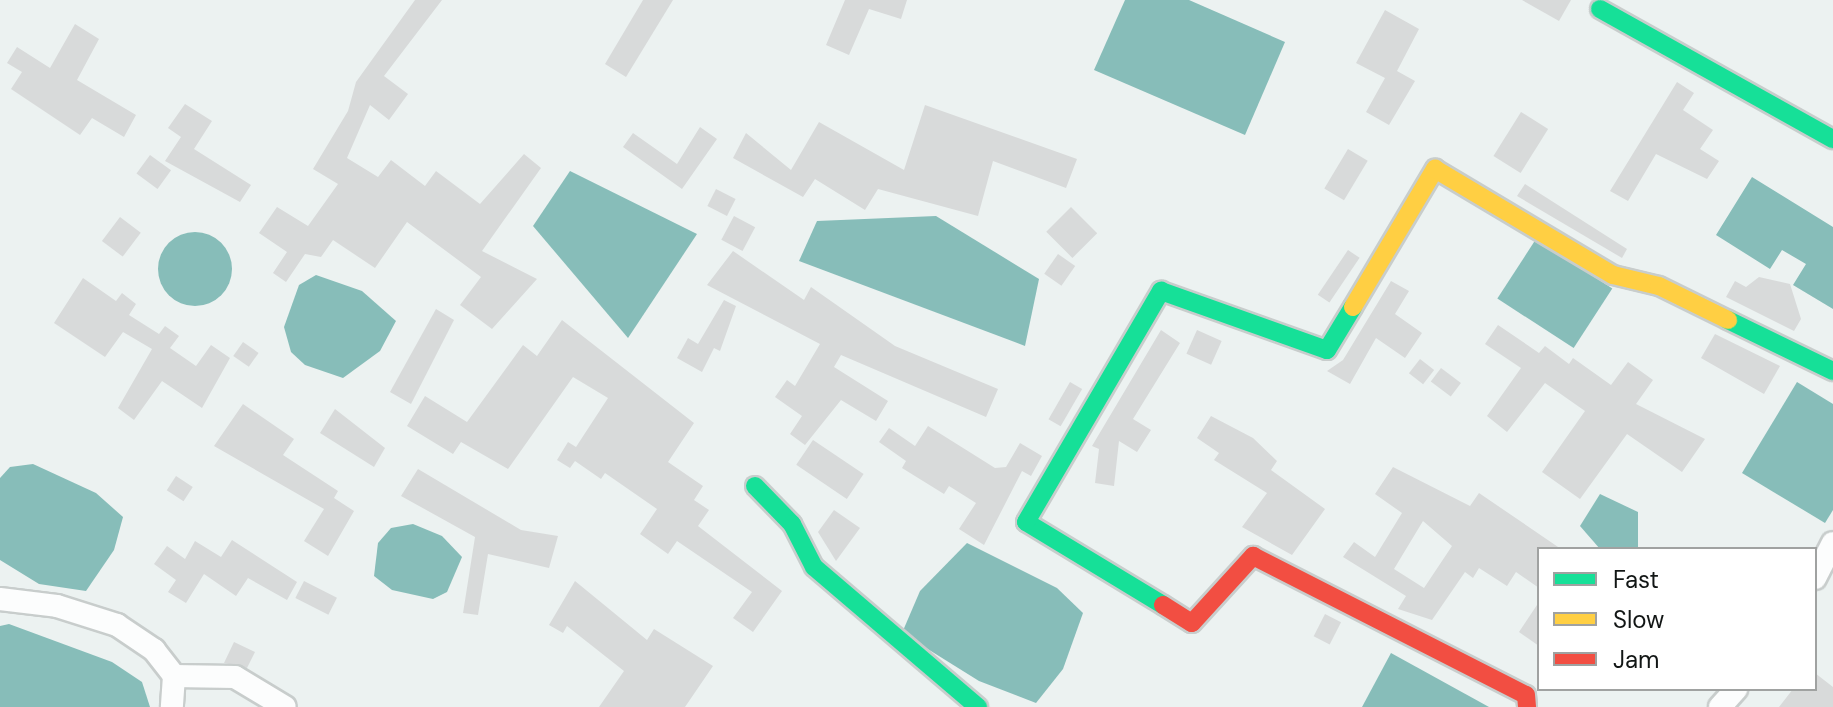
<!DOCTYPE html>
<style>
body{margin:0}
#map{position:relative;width:1833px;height:707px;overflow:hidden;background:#ecf2f1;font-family:"DM Sans",sans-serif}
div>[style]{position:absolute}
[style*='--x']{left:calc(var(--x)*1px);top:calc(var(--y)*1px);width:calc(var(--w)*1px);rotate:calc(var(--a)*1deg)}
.water>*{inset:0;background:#87bdb9;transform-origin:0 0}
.round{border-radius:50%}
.building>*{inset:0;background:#d8dada;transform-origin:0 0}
.roads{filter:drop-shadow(2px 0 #c8cdcc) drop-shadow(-2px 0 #c8cdcc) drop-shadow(0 2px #c8cdcc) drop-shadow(0 -2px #c8cdcc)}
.street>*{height:22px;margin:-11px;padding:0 11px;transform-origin:11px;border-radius:11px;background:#fcfdfd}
.fast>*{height:18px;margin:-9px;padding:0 9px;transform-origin:9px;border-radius:9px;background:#16e098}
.slow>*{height:18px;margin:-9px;padding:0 9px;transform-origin:9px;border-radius:9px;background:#ffcf43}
.jam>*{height:18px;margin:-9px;padding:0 9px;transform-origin:9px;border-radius:9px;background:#f24e42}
span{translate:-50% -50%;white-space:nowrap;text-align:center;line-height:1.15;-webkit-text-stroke:7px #fff;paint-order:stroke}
.legend{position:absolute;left:1537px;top:547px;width:280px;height:144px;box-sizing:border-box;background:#fff;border:2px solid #a0a2a1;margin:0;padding:10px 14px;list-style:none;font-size:24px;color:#121615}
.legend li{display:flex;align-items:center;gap:16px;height:40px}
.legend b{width:40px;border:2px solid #a0a2a1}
</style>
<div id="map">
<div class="water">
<i style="clip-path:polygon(1125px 0,1189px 0,1285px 42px,1245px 135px,1094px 70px)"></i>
<i style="clip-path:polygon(570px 171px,697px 234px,628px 338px,533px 226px)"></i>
<i style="clip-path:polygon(1752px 177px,1833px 227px,1833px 309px,1793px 285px,1806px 264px,1782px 250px,1770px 269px,1716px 235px)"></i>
<i style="clip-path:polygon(936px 216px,1039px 279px,1025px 346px,799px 261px,817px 221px)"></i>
<i class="round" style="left:158px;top:232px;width:74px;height:74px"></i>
<i style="left:1536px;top:239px;width:91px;height:71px;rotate:33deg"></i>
<i style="clip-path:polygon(316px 275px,362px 291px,396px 321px,380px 351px,343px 378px,305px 365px,291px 352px,284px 327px,299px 285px)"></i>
<i style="clip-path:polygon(1797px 382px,1833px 404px,1833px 510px,1825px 523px,1742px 473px)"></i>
<i style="clip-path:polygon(33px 464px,96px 493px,123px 517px,114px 550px,86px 591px,39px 584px,0 560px,0 478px,10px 467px)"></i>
<i style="clip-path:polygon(1600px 494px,1638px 512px,1638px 549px,1600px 549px,1580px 526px)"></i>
<i style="clip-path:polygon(413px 524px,442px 536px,462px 557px,447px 592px,433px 599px,392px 590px,374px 576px,378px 543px,391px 528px)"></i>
<i style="clip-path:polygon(967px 543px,1057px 588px,1083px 613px,1063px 669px,1036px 703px,979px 681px,902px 633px,920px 591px)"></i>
<i style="clip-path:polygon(9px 624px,112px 662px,142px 682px,150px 707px,0 707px,0 626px)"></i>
<i style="clip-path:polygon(1391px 653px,1489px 707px,1362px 707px)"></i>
</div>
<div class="building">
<i style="clip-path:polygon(415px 0,442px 0,384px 76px,408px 94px,389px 120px,370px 105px,347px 158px,378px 177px,391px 160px,425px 186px,436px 171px,480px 204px,524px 154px,541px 168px,482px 251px,537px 279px,492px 329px,460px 305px,481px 277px,407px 222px,375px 268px,333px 240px,321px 257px,305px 254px,286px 282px,273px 273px,287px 252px,259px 233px,277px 207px,308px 226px,338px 184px,313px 169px,348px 111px,356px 82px)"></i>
<i style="clip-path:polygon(643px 0,673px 0,626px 77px,605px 64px)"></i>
<i style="clip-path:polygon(845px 0,907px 0,901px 19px,869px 9px,849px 55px,826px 45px)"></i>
<i style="clip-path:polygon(1522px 0,1571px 0,1559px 21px)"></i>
<i style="clip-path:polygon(1385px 10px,1419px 29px,1397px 71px,1415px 81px,1389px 125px,1366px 112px,1385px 78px,1356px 63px)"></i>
<i style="clip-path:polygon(75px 24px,99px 39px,77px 80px,136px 115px,124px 137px,92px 118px,80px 135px,11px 89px,22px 72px,7px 63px,17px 47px,50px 68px)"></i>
<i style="clip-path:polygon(1677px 82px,1694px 93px,1683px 110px,1713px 130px,1700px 149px,1719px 161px,1707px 179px,1656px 154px,1628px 201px,1610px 191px)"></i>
<i style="clip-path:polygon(185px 104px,212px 121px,194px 149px,251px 185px,240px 202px,165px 161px,181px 137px,168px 128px)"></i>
<i style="clip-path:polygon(925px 105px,1077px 159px,1066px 188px,993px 161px,978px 216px,878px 189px,865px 210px,815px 179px,803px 197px,733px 158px,746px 133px,791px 170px,819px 122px,904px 170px)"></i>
<i style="left:1521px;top:112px;width:32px;height:52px;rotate:32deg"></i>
<i style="clip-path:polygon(700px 127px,717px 139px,682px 189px,623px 147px,633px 133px,677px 164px)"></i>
<i style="left:1348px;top:149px;width:23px;height:46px;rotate:31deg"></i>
<i style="left:150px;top:155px;width:26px;height:23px;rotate:36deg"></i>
<i style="clip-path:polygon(1525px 184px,1627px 249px,1622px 258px,1517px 196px)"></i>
<i style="left:716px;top:189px;width:22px;height:19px;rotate:27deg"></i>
<i style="left:1071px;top:207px;width:37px;height:35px;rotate:45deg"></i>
<i style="left:734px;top:216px;width:24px;height:27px;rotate:28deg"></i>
<i style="left:120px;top:217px;width:26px;height:30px;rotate:37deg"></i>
<i style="left:1348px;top:250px;width:14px;height:54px;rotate:34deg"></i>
<i style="clip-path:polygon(733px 251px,804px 300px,811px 287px,895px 346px,998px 389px,986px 417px,841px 355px,834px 367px,888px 401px,876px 421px,841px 400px,805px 445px,790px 434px,802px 416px,775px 397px,787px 380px,795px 386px,820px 344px,707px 285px)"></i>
<i style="left:1058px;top:254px;width:21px;height:24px;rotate:35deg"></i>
<i style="clip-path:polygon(1759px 277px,1790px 284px,1801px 319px,1794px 331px,1726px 297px,1735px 281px,1746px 287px)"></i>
<i style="clip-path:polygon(83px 278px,116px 301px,122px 293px,136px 304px,129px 315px,159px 334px,165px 326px,179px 336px,170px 348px,196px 366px,211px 345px,230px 358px,202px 408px,162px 381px,134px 420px,118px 408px,152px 349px,123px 332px,105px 357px,54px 323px)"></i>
<i style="clip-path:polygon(1391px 281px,1409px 291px,1395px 314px,1422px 333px,1405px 358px,1376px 338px,1350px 384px,1327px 371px,1343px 360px)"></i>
<i style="clip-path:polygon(724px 300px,736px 306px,720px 351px,714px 348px,702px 372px,677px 358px,688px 338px,698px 344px)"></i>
<i style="clip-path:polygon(436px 309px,454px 320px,411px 404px,390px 392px)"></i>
<i style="clip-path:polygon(562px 320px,694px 423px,668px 462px,703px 486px,694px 500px,709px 510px,698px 526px,782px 591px,753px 632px,733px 618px,752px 592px,677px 541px,668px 554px,640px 534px,657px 509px,605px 473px,601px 479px,575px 461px,570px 468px,557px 460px,568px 442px,576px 447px,608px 398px,573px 377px,508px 469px,461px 442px,453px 454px,407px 426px,425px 396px,467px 422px,523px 345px,537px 356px)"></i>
<i style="clip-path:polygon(1498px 325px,1539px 353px,1545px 346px,1569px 364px,1573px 358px,1611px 385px,1628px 362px,1653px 380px,1636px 404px,1705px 439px,1682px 472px,1627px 434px,1580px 499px,1542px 472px,1585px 411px,1545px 383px,1507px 432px,1487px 416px,1521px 368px,1485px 344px)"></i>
<i style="clip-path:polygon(1161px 330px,1180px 343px,1133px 419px,1151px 430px,1137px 452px,1119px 441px,1114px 486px,1095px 483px,1099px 449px,1092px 446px)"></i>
<i style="left:1197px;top:330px;width:27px;height:26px;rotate:24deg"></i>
<i style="clip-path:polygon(1715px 334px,1780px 366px,1764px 394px,1701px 358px)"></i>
<i style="left:243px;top:342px;width:19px;height:17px;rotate:35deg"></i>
<i style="left:1420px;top:359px;width:18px;height:18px;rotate:38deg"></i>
<i style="left:1441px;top:368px;width:25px;height:17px;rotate:37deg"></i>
<i style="left:1070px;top:382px;width:14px;height:43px;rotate:30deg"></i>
<i style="clip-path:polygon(243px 404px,294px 439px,283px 455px,338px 491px,334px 498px,354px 511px,328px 556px,304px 541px,324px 509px,214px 446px)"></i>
<i style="clip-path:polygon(335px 409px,385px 448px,374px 467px,320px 433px)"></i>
<i style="clip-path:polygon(1211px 416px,1253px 438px,1277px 461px,1271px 470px,1325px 509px,1292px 555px,1242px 527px,1267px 493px,1214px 460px,1219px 453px,1197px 438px)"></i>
<i style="clip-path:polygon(928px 426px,995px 468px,1006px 467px,1020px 443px,1042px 456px,1031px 476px,1022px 471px,984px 545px,959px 529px,976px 503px,949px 486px,944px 494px,902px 468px,906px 461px,879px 442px,889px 428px,915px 446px)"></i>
<i style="left:813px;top:440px;width:61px;height:30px;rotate:34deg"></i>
<i style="clip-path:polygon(evenodd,1393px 467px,1470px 506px,1479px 493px,1561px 549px,1539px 549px,1539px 588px,1516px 572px,1507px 586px,1479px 568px,1473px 578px,1465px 572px,1432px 620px,1398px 609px,1406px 596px,1343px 557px,1354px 542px,1375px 557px,1402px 513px,1375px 494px,1393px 467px,1423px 521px,1452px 546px,1424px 588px,1394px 569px,1423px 521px)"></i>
<i style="clip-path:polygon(418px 469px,521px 530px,558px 536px,549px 568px,488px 554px,478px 615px,463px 613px,475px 537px,401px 496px)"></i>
<i style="left:176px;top:476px;width:20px;height:17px;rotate:33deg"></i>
<i style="clip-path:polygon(834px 510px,860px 528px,836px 561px,818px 532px)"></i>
<i style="clip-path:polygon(232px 540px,297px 582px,287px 600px,248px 578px,236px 596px,204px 574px,186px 603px,168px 592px,176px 580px,154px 564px,167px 546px,185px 559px,195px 541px,221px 557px)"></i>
<i style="left:304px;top:581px;width:37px;height:19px;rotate:27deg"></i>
<i style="clip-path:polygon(575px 581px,647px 640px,654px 629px,713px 666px,685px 707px,599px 707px,624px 671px,567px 626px,563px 633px,549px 625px)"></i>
<i style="clip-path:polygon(1539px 602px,1539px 646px,1519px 632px)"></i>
<i style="left:1325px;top:614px;width:18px;height:25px;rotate:27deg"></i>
<i style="clip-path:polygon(234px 642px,255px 652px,247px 668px,224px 663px)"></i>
<i style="clip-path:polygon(1815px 673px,1833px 687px,1833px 707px,1779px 707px,1793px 689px,1815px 689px)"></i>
</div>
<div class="roads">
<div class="street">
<i style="--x:1815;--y:578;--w:39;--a:-63"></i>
<i style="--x:0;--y:599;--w:57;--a:7"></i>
<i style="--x:57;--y:606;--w:63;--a:17.6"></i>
<i style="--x:117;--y:625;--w:45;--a:34"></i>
<i style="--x:154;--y:650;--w:33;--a:52"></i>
<i style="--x:174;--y:676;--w:31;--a:94"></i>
<i style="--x:174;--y:676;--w:61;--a:0.9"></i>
<i style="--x:235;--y:677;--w:58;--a:31"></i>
<i style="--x:1720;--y:707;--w:24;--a:-48"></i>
</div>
<div class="fast">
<i style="--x:1600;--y:9;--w:267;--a:29.2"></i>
<i style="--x:1728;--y:320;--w:117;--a:25.9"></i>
<i style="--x:755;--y:486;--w:53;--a:45.8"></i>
<i style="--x:792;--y:524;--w:48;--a:62.9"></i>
<i style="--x:814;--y:567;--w:216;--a:40.5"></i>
<i style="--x:1163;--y:605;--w:160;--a:-148.8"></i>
<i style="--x:1026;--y:522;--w:268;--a:-59.7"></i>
<i style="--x:1161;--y:291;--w:176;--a:19.6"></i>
<i style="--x:1327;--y:350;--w:50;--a:-58.8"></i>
</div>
<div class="slow">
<i style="--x:1353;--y:307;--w:161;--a:-59.3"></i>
<i style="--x:1435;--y:169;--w:207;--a:30.8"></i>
<i style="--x:1613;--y:275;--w:47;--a:13.4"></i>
<i style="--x:1659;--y:286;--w:77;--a:26.2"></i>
</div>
<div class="jam">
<i style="--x:1163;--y:605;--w:34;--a:32"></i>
<i style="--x:1192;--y:623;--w:91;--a:-47.7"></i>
<i style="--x:1253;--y:556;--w:306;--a:27"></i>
<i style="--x:1526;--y:695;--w:12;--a:85"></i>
</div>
</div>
<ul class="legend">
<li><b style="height:10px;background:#16e098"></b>Fast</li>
<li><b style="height:10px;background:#ffcf43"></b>Slow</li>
<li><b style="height:10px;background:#f24e42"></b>Jam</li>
</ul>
</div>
